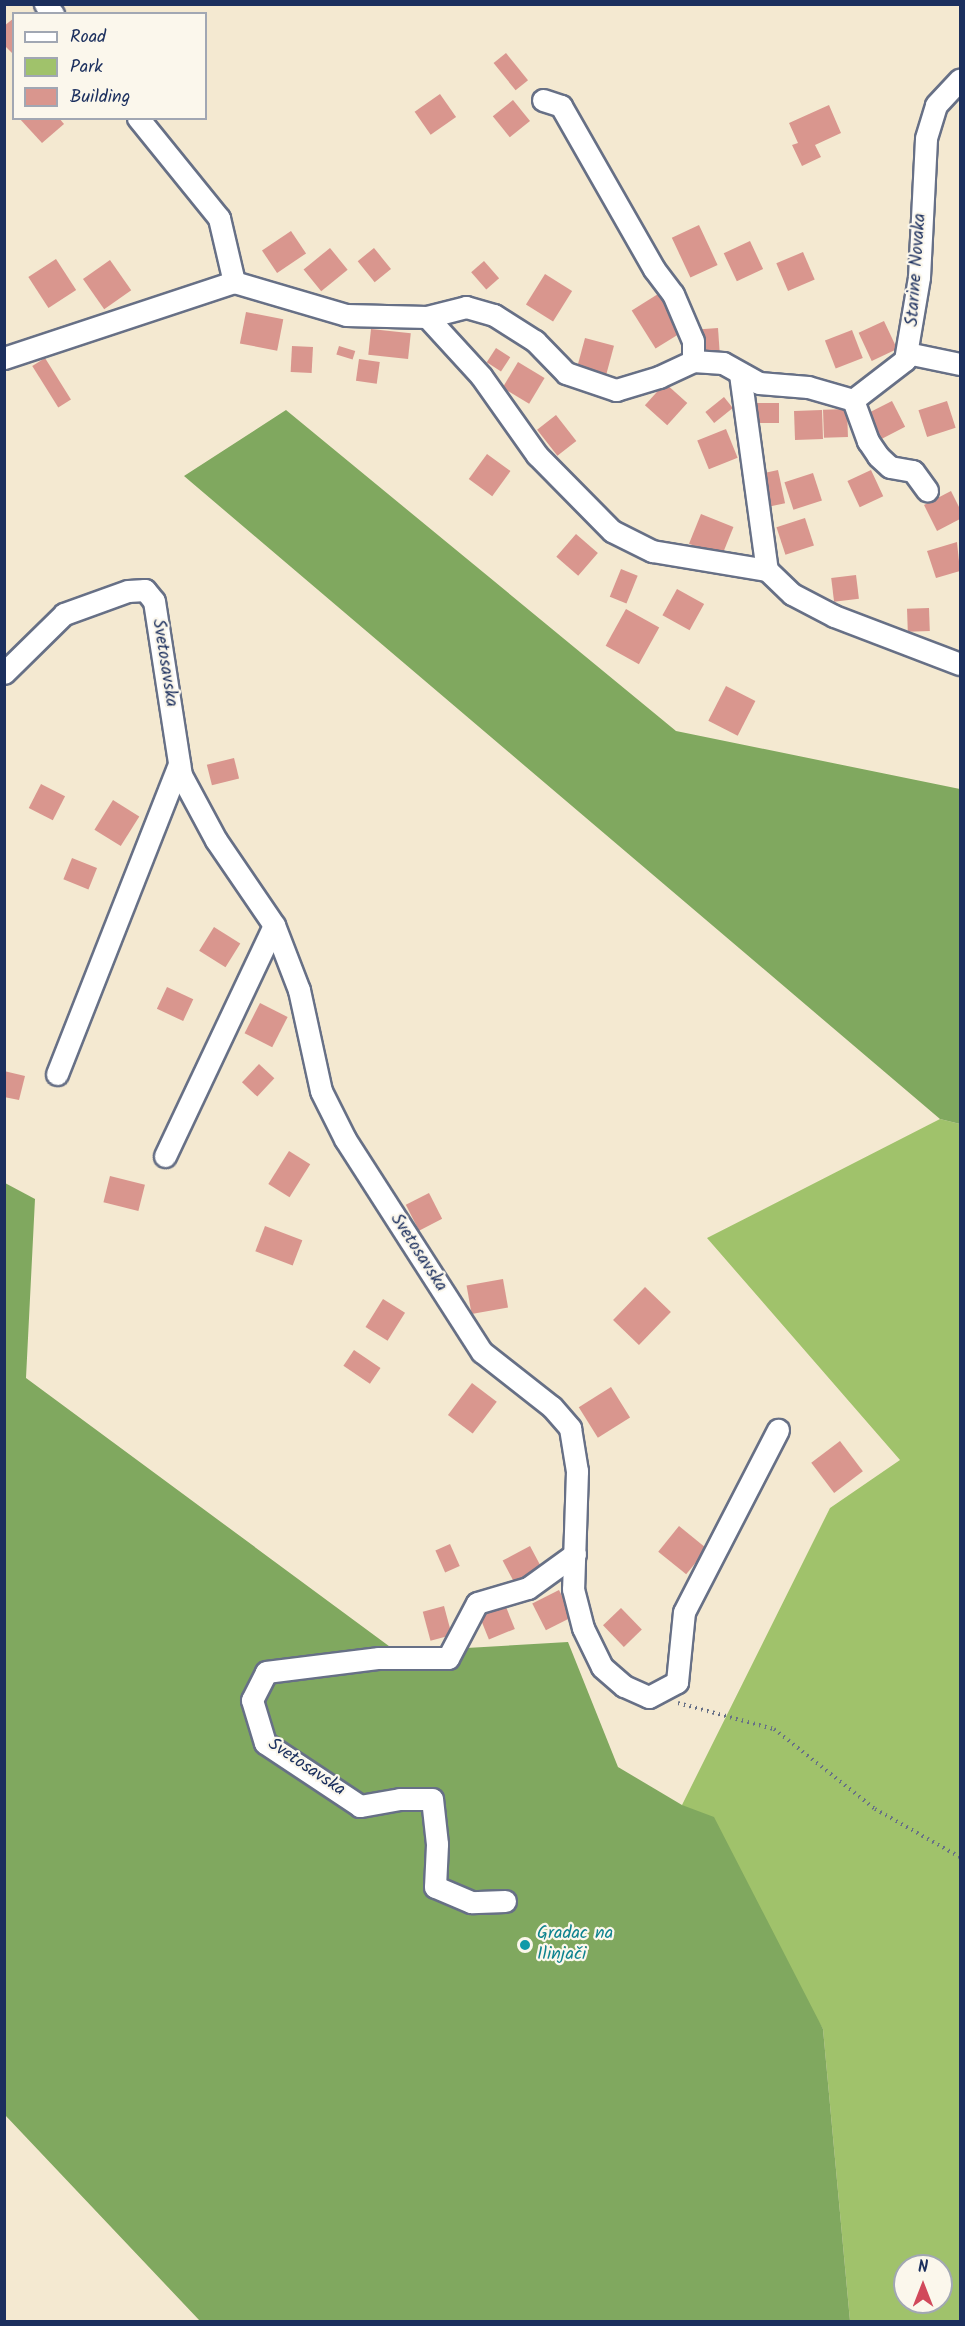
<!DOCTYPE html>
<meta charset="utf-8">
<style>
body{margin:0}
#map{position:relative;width:965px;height:2326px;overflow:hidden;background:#f4e9d1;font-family:Kalam,sans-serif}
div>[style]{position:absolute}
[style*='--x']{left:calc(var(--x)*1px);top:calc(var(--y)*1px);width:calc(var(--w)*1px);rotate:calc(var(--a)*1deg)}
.green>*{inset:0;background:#a0c26b}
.forest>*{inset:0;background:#80a85f}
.building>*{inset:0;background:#d9968e;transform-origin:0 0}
.path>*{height:4px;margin-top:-2px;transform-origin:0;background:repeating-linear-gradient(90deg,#677086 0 1.5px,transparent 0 6px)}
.roads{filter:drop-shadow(2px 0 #677086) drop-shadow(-2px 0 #677086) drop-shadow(0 2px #677086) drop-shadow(0 -2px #677086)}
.minor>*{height:21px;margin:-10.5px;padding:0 10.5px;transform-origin:10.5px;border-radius:10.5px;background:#fff}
.dots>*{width:16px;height:16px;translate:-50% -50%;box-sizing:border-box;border:3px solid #fbf7ec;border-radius:50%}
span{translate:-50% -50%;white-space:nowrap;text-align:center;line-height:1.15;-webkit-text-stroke:4.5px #fbf7ec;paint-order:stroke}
.street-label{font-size:18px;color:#1b2f5e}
.culture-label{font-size:18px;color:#0d838f}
.left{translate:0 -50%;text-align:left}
.frame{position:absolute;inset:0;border:6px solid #1b2f5e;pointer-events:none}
.legend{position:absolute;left:12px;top:12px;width:195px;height:108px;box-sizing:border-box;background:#fbf7ec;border:2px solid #a1a7b3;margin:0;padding:8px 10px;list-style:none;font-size:18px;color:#1b2f5e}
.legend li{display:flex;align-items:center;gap:12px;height:30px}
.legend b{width:30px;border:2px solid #a1a7b3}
.north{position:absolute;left:893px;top:2254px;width:60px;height:60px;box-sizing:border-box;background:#fbf7ec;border:2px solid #a1a7b3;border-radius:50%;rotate:0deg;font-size:16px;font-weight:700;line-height:24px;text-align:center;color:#1b2f5e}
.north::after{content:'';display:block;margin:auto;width:21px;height:27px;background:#d1495b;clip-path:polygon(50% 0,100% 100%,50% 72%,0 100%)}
</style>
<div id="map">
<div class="green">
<i style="clip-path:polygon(evenodd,940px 1119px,960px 1124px,960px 2321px,850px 2321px,823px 2029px,682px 1805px,830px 1508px,900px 1460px,707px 1238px,940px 1119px,905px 2266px,941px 2266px,941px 2302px,905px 2302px,905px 2266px)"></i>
</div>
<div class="forest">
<i style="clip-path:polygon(286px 410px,676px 731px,960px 789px,960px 1124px,940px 1119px,184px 476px)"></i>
<i style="clip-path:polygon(5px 1183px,35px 1199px,26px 1378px,397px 1652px,568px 1642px,618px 1767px,682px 1805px,714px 1817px,823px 2029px,850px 2321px,200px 2321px,5px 2115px)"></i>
</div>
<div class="building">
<i style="clip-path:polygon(14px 18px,14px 55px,4px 45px,4px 26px)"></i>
<i style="left:506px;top:53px;width:35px;height:16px;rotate:51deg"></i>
<i style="left:440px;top:94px;width:28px;height:31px;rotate:55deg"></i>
<i style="left:513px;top:100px;width:27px;height:26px;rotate:51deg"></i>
<i style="clip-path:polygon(829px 105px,841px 133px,815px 145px,821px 157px,802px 166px,792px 145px,798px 143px,789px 123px)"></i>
<i style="clip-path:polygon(19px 118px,59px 118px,64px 124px,42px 143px)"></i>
<i style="left:699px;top:225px;width:44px;height:30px;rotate:65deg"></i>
<i style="left:291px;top:231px;width:27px;height:35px;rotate:56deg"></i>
<i style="left:750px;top:241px;width:31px;height:29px;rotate:65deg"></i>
<i style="left:330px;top:248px;width:28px;height:34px;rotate:51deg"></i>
<i style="left:374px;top:248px;width:27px;height:21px;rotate:51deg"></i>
<i style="left:803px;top:252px;width:30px;height:29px;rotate:67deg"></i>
<i style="left:56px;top:259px;width:37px;height:33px;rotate:57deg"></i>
<i style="left:110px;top:260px;width:37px;height:33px;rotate:55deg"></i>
<i style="left:484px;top:261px;width:23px;height:17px;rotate:49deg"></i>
<i style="left:545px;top:274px;width:32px;height:36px;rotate:32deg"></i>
<i style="left:658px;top:294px;width:45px;height:31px;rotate:58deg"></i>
<i style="left:246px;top:312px;width:38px;height:32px;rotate:11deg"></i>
<i style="left:884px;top:321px;width:31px;height:28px;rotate:65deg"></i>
<i style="left:718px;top:328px;width:26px;height:21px;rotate:86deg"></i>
<i style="left:371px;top:329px;width:40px;height:26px;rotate:6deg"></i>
<i style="left:852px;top:330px;width:30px;height:29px;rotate:69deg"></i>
<i style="left:585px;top:338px;width:30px;height:29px;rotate:15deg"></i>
<i style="left:292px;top:346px;width:21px;height:26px;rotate:3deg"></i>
<i style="left:339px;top:346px;width:17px;height:9px;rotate:17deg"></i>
<i style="left:496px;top:348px;width:17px;height:17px;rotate:33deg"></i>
<i style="left:45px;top:358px;width:49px;height:15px;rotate:58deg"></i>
<i style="left:359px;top:359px;width:21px;height:22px;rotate:8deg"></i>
<i style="left:518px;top:362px;width:31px;height:30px;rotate:31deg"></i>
<i style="left:665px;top:383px;width:30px;height:30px;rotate:42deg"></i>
<i style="left:724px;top:397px;width:14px;height:24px;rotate:51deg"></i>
<i style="left:892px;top:401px;width:29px;height:31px;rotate:63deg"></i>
<i style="left:947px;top:401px;width:28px;height:30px;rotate:72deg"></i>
<i style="left:752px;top:403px;width:27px;height:20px"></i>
<i style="left:847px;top:409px;width:28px;height:24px;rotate:88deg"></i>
<i style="left:822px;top:410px;width:29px;height:28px;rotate:88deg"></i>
<i style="left:556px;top:415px;width:33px;height:24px;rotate:52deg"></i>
<i style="left:726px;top:429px;width:31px;height:31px;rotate:68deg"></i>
<i style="left:487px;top:454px;width:29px;height:31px;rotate:36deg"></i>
<i style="left:778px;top:470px;width:34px;height:17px;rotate:78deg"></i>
<i style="left:871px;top:470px;width:29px;height:26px;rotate:65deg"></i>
<i style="left:813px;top:473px;width:29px;height:30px;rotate:72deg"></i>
<i style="clip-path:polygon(951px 491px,960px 509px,960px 519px,937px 531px,924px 505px)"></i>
<i style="left:701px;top:514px;width:35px;height:32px;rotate:22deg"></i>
<i style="left:805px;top:518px;width:29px;height:30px;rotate:72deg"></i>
<i style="left:576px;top:534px;width:29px;height:30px;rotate:41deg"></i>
<i style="clip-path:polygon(957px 542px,960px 571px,936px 578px,927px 551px)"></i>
<i style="left:621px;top:569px;width:18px;height:30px;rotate:22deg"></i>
<i style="left:856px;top:575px;width:24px;height:25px;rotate:83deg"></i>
<i style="left:677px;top:589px;width:31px;height:30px;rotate:29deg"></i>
<i style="left:929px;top:608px;width:23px;height:22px;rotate:88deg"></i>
<i style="left:626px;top:609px;width:38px;height:42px;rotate:29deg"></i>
<i style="left:726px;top:686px;width:33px;height:39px;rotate:27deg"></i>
<i style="left:234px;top:758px;width:21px;height:28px;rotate:76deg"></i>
<i style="left:41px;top:784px;width:27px;height:27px;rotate:27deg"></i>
<i style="left:113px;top:800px;width:31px;height:35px;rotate:32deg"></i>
<i style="left:72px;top:858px;width:27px;height:23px;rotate:22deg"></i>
<i style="left:214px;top:927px;width:31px;height:28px;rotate:32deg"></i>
<i style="left:167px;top:987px;width:29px;height:24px;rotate:25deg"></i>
<i style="left:260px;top:1003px;width:31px;height:34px;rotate:27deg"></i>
<i style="left:259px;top:1064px;width:21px;height:25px;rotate:43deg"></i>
<i style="clip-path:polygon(4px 1071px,25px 1076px,19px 1100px,4px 1097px)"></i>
<i style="left:289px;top:1151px;width:25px;height:39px;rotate:32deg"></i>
<i style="left:110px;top:1176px;width:36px;height:27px;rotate:14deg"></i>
<i style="left:429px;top:1193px;width:29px;height:26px;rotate:63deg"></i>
<i style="left:265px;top:1226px;width:40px;height:27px;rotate:21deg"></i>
<i style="left:503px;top:1279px;width:29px;height:37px;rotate:80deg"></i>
<i style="left:645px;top:1287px;width:36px;height:46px;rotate:44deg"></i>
<i style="left:383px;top:1299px;width:26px;height:33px;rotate:32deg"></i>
<i style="left:354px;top:1350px;width:32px;height:19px;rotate:34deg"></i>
<i style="left:472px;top:1383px;width:31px;height:40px;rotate:37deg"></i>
<i style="left:611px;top:1387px;width:36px;height:38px;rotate:58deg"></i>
<i style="left:840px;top:1441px;width:38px;height:36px;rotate:53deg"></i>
<i style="left:679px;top:1526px;width:36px;height:33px;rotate:39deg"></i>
<i style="left:450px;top:1544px;width:24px;height:16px;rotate:66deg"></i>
<i style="left:530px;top:1546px;width:30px;height:31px;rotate:62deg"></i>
<i style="left:559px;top:1590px;width:30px;height:30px;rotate:63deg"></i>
<i style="left:504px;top:1602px;width:29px;height:28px;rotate:68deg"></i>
<i style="left:444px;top:1606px;width:30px;height:22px;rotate:75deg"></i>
<i style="left:621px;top:1608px;width:30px;height:25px;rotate:46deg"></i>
</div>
<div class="path">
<i style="--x:678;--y:1703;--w:99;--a:15.2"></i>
<i style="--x:774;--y:1729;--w:129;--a:38.4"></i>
<i style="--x:875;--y:1809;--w:98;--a:29.5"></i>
</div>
<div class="roads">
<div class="minor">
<i style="--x:45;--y:4;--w:13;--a:51"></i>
<i style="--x:543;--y:100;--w:19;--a:18"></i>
<i style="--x:561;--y:106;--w:188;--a:60.3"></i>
<i style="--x:654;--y:269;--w:31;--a:53"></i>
<i style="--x:673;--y:294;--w:51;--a:66.9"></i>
<i style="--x:693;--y:341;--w:20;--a:90"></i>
<i style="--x:138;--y:118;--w:129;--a:51"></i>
<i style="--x:219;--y:218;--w:66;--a:76.8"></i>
<i style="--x:234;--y:282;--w:117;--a:16.4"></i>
<i style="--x:346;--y:315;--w:81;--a:1.4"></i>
<i style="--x:427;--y:317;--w:40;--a:-14.4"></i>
<i style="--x:466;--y:307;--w:29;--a:16"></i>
<i style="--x:494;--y:315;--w:49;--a:32.4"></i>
<i style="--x:535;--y:341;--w:45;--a:45.9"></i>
<i style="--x:566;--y:373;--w:53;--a:18.8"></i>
<i style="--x:616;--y:390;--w:45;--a:-16.8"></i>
<i style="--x:659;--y:377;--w:38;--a:-25"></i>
<i style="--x:693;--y:361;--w:30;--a:4"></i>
<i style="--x:723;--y:363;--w:41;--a:29.1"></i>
<i style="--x:759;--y:383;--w:49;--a:4.7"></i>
<i style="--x:808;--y:387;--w:47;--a:16.1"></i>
<i style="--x:853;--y:400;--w:66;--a:-37.6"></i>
<i style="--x:905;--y:360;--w:84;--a:-80.4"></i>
<i style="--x:919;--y:277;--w:139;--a:-87.1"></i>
<i style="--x:926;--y:138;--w:34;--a:-73"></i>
<i style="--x:936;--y:105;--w:35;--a:-47"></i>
<i style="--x:427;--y:317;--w:80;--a:47.5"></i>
<i style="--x:481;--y:376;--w:97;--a:54.7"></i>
<i style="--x:537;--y:455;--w:107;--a:45.4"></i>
<i style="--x:612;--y:531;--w:45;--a:26.6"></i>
<i style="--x:652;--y:551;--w:117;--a:9.4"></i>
<i style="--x:767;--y:570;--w:35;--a:44"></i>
<i style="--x:792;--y:594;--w:47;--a:27.6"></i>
<i style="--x:834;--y:616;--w:135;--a:20.9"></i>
<i style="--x:907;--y:353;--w:54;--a:11.7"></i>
<i style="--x:4;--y:358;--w:242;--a:-18.3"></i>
<i style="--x:740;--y:374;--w:198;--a:82.2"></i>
<i style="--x:853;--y:400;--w:44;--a:69.9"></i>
<i style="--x:868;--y:441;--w:18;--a:56"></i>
<i style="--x:878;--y:456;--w:16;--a:43"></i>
<i style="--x:890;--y:467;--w:23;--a:10"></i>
<i style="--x:913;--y:471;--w:24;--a:54"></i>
<i style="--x:4;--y:673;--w:84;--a:-44.5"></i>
<i style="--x:64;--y:614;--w:68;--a:-19.8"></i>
<i style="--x:128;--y:591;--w:17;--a:-3"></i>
<i style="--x:145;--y:590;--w:14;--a:51"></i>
<i style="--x:154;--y:601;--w:176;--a:81.2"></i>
<i style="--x:181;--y:775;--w:74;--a:61.7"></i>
<i style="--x:216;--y:840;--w:103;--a:55.7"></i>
<i style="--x:274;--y:925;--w:70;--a:69"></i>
<i style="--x:299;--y:990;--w:103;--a:77.7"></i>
<i style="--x:321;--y:1091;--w:54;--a:63.4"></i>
<i style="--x:345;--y:1139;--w:253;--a:57.3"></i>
<i style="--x:482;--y:1352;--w:89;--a:38.2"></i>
<i style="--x:552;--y:1407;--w:28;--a:49"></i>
<i style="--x:570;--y:1428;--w:44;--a:80.8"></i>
<i style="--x:577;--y:1471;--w:118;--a:91.9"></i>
<i style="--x:573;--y:1589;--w:40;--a:75.6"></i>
<i style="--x:583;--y:1628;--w:43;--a:64"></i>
<i style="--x:602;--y:1667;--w:29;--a:41"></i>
<i style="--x:624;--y:1686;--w:27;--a:24"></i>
<i style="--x:649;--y:1697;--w:32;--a:-28"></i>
<i style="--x:677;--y:1682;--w:70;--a:-84.3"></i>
<i style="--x:684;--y:1612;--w:205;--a:-62.7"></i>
<i style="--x:57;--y:1074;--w:333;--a:-68.5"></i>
<i style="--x:165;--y:1156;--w:255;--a:-64.7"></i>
<i style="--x:505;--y:1901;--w:34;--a:178"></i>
<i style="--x:471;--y:1902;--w:39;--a:-157"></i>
<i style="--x:435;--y:1887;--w:43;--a:-87.3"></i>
<i style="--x:437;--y:1844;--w:45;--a:-96.3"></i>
<i style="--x:432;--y:1799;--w:32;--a:180"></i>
<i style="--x:400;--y:1799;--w:41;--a:170.1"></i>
<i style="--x:360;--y:1806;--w:114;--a:-146.4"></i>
<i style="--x:265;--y:1743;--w:45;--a:-106.8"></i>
<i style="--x:252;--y:1700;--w:31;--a:-63"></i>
<i style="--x:266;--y:1672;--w:114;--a:-7.1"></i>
<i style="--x:379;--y:1658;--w:69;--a:0"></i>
<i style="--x:448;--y:1658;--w:62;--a:-62.2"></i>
<i style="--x:477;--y:1603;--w:53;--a:-16.4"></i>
<i style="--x:528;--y:1588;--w:58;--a:-35.9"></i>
</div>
</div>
<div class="dots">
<i style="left:525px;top:1945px;background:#0f9aa8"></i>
</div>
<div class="street-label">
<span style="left:917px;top:270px;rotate:-86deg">Starine Novaka</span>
<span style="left:164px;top:663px;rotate:81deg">Svetosavska</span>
<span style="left:418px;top:1253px;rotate:57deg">Svetosavska</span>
<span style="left:306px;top:1768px;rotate:34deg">Svetosavska</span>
</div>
<div class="culture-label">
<span class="left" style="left:537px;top:1945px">Gradac na<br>Ilinjači</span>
</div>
<div class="frame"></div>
<ul class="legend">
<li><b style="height:8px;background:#fff"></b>Road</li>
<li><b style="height:16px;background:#a0c26b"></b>Park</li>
<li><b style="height:16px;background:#d9968e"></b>Building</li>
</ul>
<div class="north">N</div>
</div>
